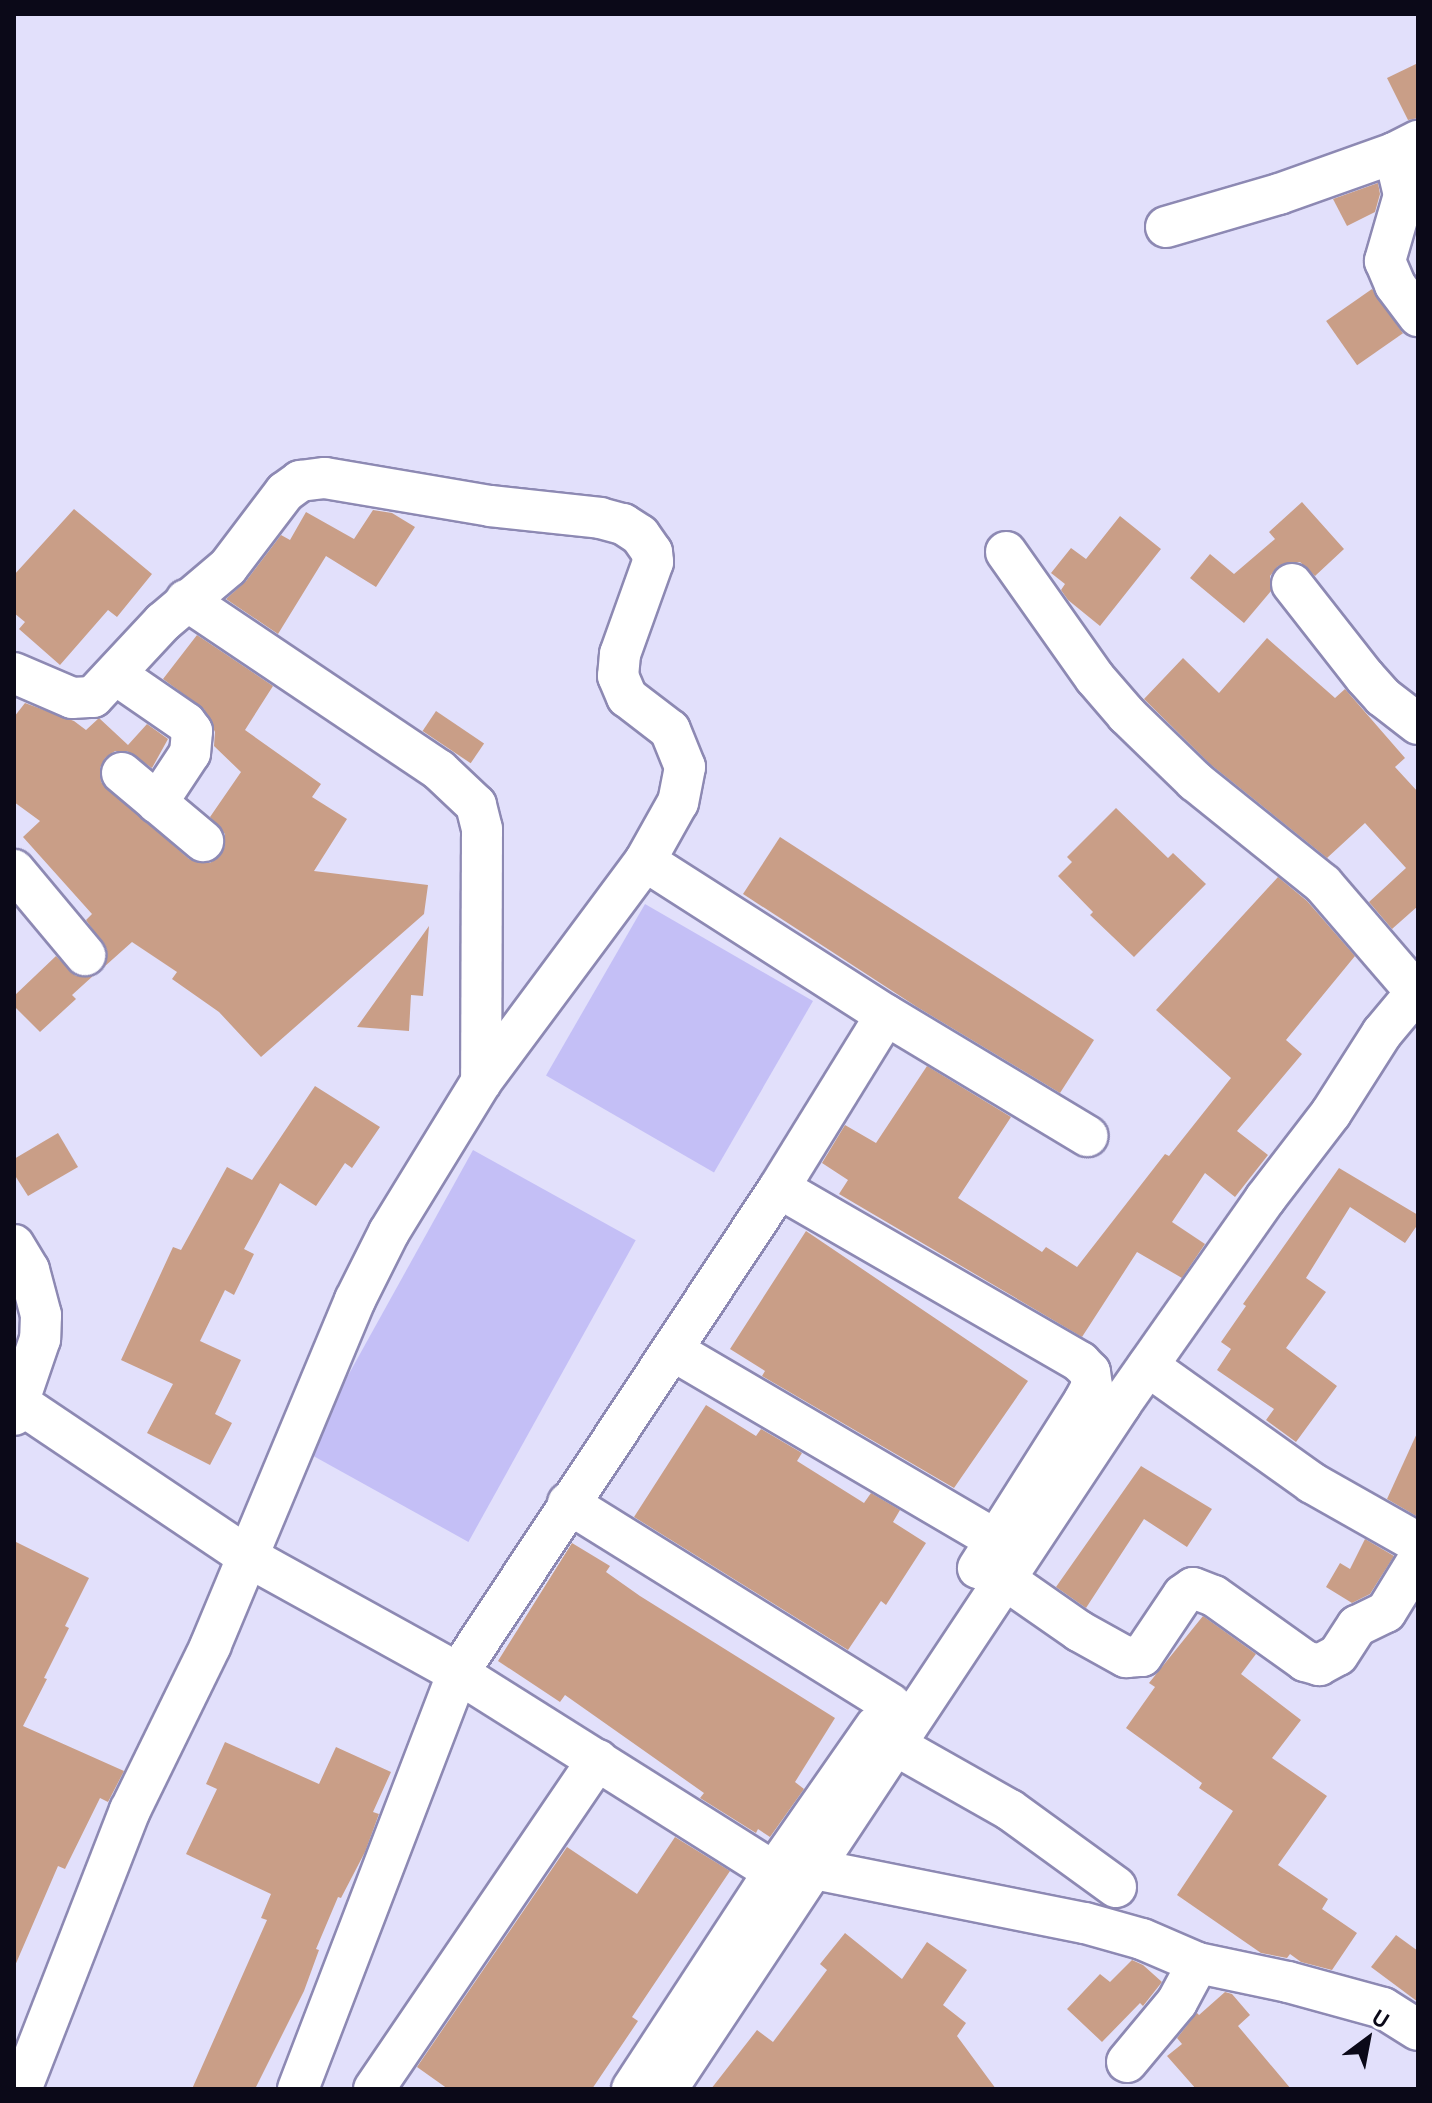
<!DOCTYPE html>
<style>
body{margin:0}
#map{position:relative;width:1432px;height:2103px;overflow:hidden;background:#e2e0fb;font-family:"Space Grotesk",sans-serif}
div>[style]{position:absolute}
[style*='--x']{left:calc(var(--x)*1px);top:calc(var(--y)*1px);width:calc(var(--w)*1px);rotate:calc(var(--a)*1deg)}
.green>*{inset:0;background:#c4bff6;transform-origin:0 0}
.building>*{inset:0;background:#c99e87;transform-origin:0 0}
.roads{filter:drop-shadow(2px 0 #8d89b3) drop-shadow(-2px 0 #8d89b3) drop-shadow(0 2px #8d89b3) drop-shadow(0 -2px #8d89b3)}
.street>*{height:40px;margin:-20px;padding:0 20px;transform-origin:20px;border-radius:20px;background:#fff}
span{translate:-50% -50%;white-space:nowrap;text-align:center;line-height:1.15;-webkit-text-stroke:7px #fff;paint-order:stroke}
.frame{position:absolute;inset:0;border:16px solid #0b0918;pointer-events:none}
.north{position:absolute;left:1328px;top:1999px;width:80px;height:80px;-webkit-text-stroke:6px #fff;paint-order:stroke;rotate:32deg;font-size:22px;font-weight:700;line-height:32px;text-align:center;color:#0b0918}
.north::after{content:'';display:block;margin:auto;width:28px;height:36px;background:#0b0918;clip-path:polygon(50% 0,100% 100%,50% 72%,0 100%)}
</style>
<div id="map">
<div class="green">
<i style="left:645px;top:904px;width:194px;height:198px;rotate:30deg"></i>
<i style="left:473px;top:1150px;width:186px;height:345px;rotate:29deg"></i>
</div>
<div class="building">
<i style="clip-path:polygon(1418px 63px,1418px 118px,1408px 120px,1387px 78px)"></i>
<i style="clip-path:polygon(1378px 183px,1380px 194px,1375px 212px,1347px 226px,1333px 199px)"></i>
<i style="left:1372px;top:289px;width:54px;height:56px;rotate:55deg"></i>
<i style="clip-path:polygon(1302px 502px,1344px 549px,1315px 576px,1300px 562px,1278px 566px,1270px 576px,1271px 591px,1244px 623px,1190px 578px,1210px 554px,1234px 574px,1275px 539px,1269px 532px)"></i>
<i style="clip-path:polygon(74px 509px,152px 574px,117px 617px,108px 610px,60px 665px,19px 629px,25px 622px,14px 613px,14px 575px)"></i>
<i style="clip-path:polygon(373px 510px,392px 513px,415px 527px,376px 587px,326px 556px,278px 634px,226px 599px,246px 581px,281px 535px,290px 540px,306px 512px,354px 539px)"></i>
<i style="clip-path:polygon(1120px 516px,1161px 549px,1100px 626px,1068px 600px,1061px 590px,1065px 584px,1051px 573px,1071px 548px,1086px 559px)"></i>
<i style="clip-path:polygon(197px 635px,273px 686px,245px 730px,321px 784px,312px 797px,347px 819px,314px 871px,428px 885px,424px 914px,261px 1057px,219px 1012px,172px 979px,177px 972px,132px 942px,104px 967px,107px 950px,86px 920px,92px 914px,23px 837px,40px 821px,14px 802px,14px 717px,25px 703px,74px 721px,86px 730px,99px 718px,128px 745px,147px 724px,168px 739px,152px 768px,127px 751px,115px 751px,105px 758px,100px 768px,101px 782px,189px 859px,210px 863px,220px 856px,225px 846px,225px 834px,210px 817px,241px 772px,214px 746px,215px 732px,204px 709px,163px 679px)"></i>
<i style="clip-path:polygon(1267px 638px,1335px 698px,1345px 689px,1405px 758px,1395px 767px,1418px 792px,1418px 906px,1392px 929px,1369px 902px,1406px 868px,1365px 823px,1327px 858px,1210px 764px,1144px 699px,1183px 658px,1219px 693px)"></i>
<i style="left:436px;top:711px;width:58px;height:24px;rotate:34deg"></i>
<i style="clip-path:polygon(1116px 808px,1168px 858px,1173px 853px,1206px 884px,1134px 957px,1090px 915px,1093px 912px,1058px 876px,1072px 862px,1067px 857px)"></i>
<i style="clip-path:polygon(780px 837px,1094px 1040px,1060px 1093px,917px 1007px,743px 894px)"></i>
<i style="clip-path:polygon(1278px 877px,1307px 901px,1355px 956px,1286px 1040px,1302px 1054px,1237px 1131px,1268px 1155px,1235px 1197px,1205px 1173px,1172px 1222px,1205px 1244px,1182px 1278px,1137px 1252px,1082px 1337px,839px 1194px,848px 1180px,822px 1163px,845px 1125px,876px 1143px,927px 1066px,1011px 1117px,958px 1198px,1042px 1252px,1046px 1247px,1077px 1267px,1165px 1154px,1169px 1156px,1231px 1078px,1156px 1010px)"></i>
<i style="clip-path:polygon(429px 926px,423px 996px,411px 995px,409px 1031px,357px 1027px)"></i>
<i style="clip-path:polygon(56px 956px,76px 976px,94px 975px,72px 995px,76px 999px,40px 1032px,14px 1006px,14px 996px)"></i>
<i style="clip-path:polygon(315px 1086px,380px 1127px,352px 1168px,345px 1163px,316px 1206px,280px 1183px,244px 1249px,254px 1254px,234px 1295px,225px 1290px,200px 1341px,241px 1360px,215px 1414px,232px 1423px,210px 1465px,147px 1433px,173px 1384px,121px 1360px,173px 1247px,181px 1250px,227px 1167px,252px 1180px)"></i>
<i style="clip-path:polygon(58px 1133px,78px 1167px,28px 1196px,14px 1174px,14px 1159px)"></i>
<i style="clip-path:polygon(1339px 1168px,1418px 1215px,1418px 1224px,1405px 1243px,1350px 1207px,1306px 1278px,1326px 1292px,1286px 1348px,1337px 1386px,1296px 1442px,1266px 1420px,1274px 1409px,1217px 1370px,1231px 1349px,1221px 1342px,1246px 1306px,1243px 1304px)"></i>
<i style="clip-path:polygon(806px 1231px,1028px 1381px,954px 1488px,762px 1376px,765px 1371px,730px 1349px)"></i>
<i style="clip-path:polygon(706px 1405px,756px 1436px,761px 1429px,802px 1453px,797px 1461px,864px 1503px,871px 1493px,900px 1510px,893px 1522px,926px 1543px,886px 1605px,881px 1601px,848px 1650px,634px 1517px)"></i>
<i style="clip-path:polygon(1418px 1431px,1418px 1517px,1387px 1499px)"></i>
<i style="clip-path:polygon(1141px 1466px,1212px 1509px,1187px 1547px,1144px 1519px,1086px 1608px,1056px 1587px)"></i>
<i style="clip-path:polygon(1365px 1539px,1394px 1556px,1370px 1594px,1352px 1603px,1326px 1587px,1340px 1563px,1350px 1569px)"></i>
<i style="clip-path:polygon(14px 1541px,89px 1578px,65px 1626px,69px 1628px,44px 1678px,47px 1679px,23px 1726px,124px 1771px,108px 1802px,100px 1798px,65px 1869px,58px 1866px,14px 1968px)"></i>
<i style="clip-path:polygon(572px 1543px,610px 1566px,606px 1572px,640px 1596px,835px 1718px,795px 1782px,804px 1789px,770px 1837px,758px 1829px,756px 1833px,700px 1798px,704px 1793px,565px 1695px,560px 1702px,498px 1661px)"></i>
<i style="clip-path:polygon(1203px 1616px,1256px 1654px,1241px 1674px,1301px 1720px,1272px 1758px,1327px 1796px,1278px 1865px,1328px 1899px,1322px 1909px,1357px 1933px,1332px 1970px,1301px 1962px,1290px 1954px,1287px 1958px,1261px 1953px,1177px 1895px,1233px 1811px,1199px 1788px,1202px 1783px,1126px 1728px,1155px 1687px,1149px 1683px)"></i>
<i style="clip-path:polygon(225px 1742px,319px 1784px,336px 1747px,391px 1772px,373px 1812px,379px 1814px,365px 1852px,341px 1898px,338px 1897px,316px 1949px,319px 1950px,304px 1991px,255px 2089px,192px 2089px,267px 1920px,261px 1918px,271px 1894px,186px 1854px,217px 1789px,206px 1784px)"></i>
<i style="clip-path:polygon(675px 1837px,730px 1871px,632px 2017px,638px 2021px,592px 2089px,448px 2089px,417px 2067px,567px 1847px,637px 1894px)"></i>
<i style="clip-path:polygon(845px 1933px,902px 1979px,927px 1942px,967px 1970px,943px 2005px,966px 2023px,957px 2036px,996px 2089px,711px 2089px,757px 2030px,773px 2042px,827px 1970px,820px 1964px)"></i>
<i style="clip-path:polygon(1396px 1935px,1418px 1951px,1418px 2002px,1371px 1967px)"></i>
<i style="clip-path:polygon(1132px 1960px,1143px 1965px,1162px 1982px,1143px 2006px,1140px 2003px,1102px 2042px,1067px 2009px,1100px 1974px,1110px 1982px)"></i>
<i style="clip-path:polygon(1225px 1992px,1232px 1994px,1250px 2015px,1238px 2026px,1291px 2089px,1196px 2089px,1167px 2056px,1182px 2044px,1177px 2038px,1197px 2013px,1199px 2015px)"></i>
</div>
<div class="roads">
<div class="street">
<i style="--x:1394;--y:153;--w:43;--a:76.6"></i>
<i style="--x:1404;--y:195;--w:69;--a:106.1"></i>
<i style="--x:1385;--y:261;--w:26;--a:67"></i>
<i style="--x:1395;--y:285;--w:39;--a:53"></i>
<i style="--x:1166;--y:227;--w:118;--a:-16.3"></i>
<i style="--x:1279;--y:194;--w:122;--a:-19.6"></i>
<i style="--x:1394;--y:153;--w:27;--a:-27"></i>
<i style="--x:1006;--y:552;--w:154;--a:54.8"></i>
<i style="--x:1095;--y:678;--w:49;--a:49.1"></i>
<i style="--x:1127;--y:715;--w:95;--a:44.1"></i>
<i style="--x:1195;--y:781;--w:164;--a:38.8"></i>
<i style="--x:1323;--y:884;--w:143;--a:49.3"></i>
<i style="--x:1292;--y:584;--w:118;--a:51.9"></i>
<i style="--x:1365;--y:677;--w:27;--a:48"></i>
<i style="--x:1383;--y:697;--w:44;--a:37.6"></i>
<i style="--x:186;--y:600;--w:305;--a:33.9"></i>
<i style="--x:439;--y:770;--w:51;--a:43.4"></i>
<i style="--x:476;--y:805;--w:25;--a:76"></i>
<i style="--x:482;--y:829;--w:253;--a:90.2"></i>
<i style="--x:14;--y:673;--w:63;--a:23.3"></i>
<i style="--x:72;--y:698;--w:21;--a:-3"></i>
<i style="--x:93;--y:697;--w:103;--a:-47"></i>
<i style="--x:163;--y:622;--w:85;--a:-40.2"></i>
<i style="--x:228;--y:567;--w:94;--a:-52.8"></i>
<i style="--x:285;--y:492;--w:19;--a:-36"></i>
<i style="--x:300;--y:481;--w:25;--a:-7"></i>
<i style="--x:325;--y:478;--w:167;--a:9.6"></i>
<i style="--x:490;--y:506;--w:111;--a:6.2"></i>
<i style="--x:600;--y:518;--w:24;--a:15"></i>
<i style="--x:623;--y:524;--w:20;--a:33"></i>
<i style="--x:640;--y:535;--w:21;--a:55"></i>
<i style="--x:652;--y:552;--w:10;--a:84"></i>
<i style="--x:653;--y:562;--w:98;--a:109.7"></i>
<i style="--x:620;--y:654;--w:22;--a:95"></i>
<i style="--x:618;--y:676;--w:23;--a:67"></i>
<i style="--x:627;--y:697;--w:54;--a:37.5"></i>
<i style="--x:670;--y:730;--w:40;--a:68"></i>
<i style="--x:685;--y:767;--w:36;--a:101"></i>
<i style="--x:678;--y:802;--w:68;--a:119.2"></i>
<i style="--x:645;--y:861;--w:275;--a:126.6"></i>
<i style="--x:481;--y:1082;--w:176;--a:121.5"></i>
<i style="--x:389;--y:1232;--w:76;--a:116.6"></i>
<i style="--x:355;--y:1300;--w:374;--a:112.7"></i>
<i style="--x:211;--y:1645;--w:184;--a:116.1"></i>
<i style="--x:130;--y:1810;--w:300;--a:111.3"></i>
<i style="--x:115;--y:674;--w:86;--a:34.6"></i>
<i style="--x:186;--y:723;--w:10;--a:53"></i>
<i style="--x:192;--y:731;--w:22;--a:95"></i>
<i style="--x:190;--y:753;--w:60;--a:123.4"></i>
<i style="--x:122;--y:773;--w:106;--a:40"></i>
<i style="--x:645;--y:861;--w:286;--a:32.6"></i>
<i style="--x:886;--y:1015;--w:235;--a:31"></i>
<i style="--x:14;--y:870;--w:111;--a:50.1"></i>
<i style="--x:779;--y:1188;--w:348;--a:30"></i>
<i style="--x:1080;--y:1362;--w:14;--a:45"></i>
<i style="--x:1090;--y:1372;--w:14;--a:82"></i>
<i style="--x:1092;--y:1386;--w:17;--a:118"></i>
<i style="--x:1084;--y:1401;--w:198;--a:122.4"></i>
<i style="--x:14;--y:1245;--w:29;--a:59"></i>
<i style="--x:29;--y:1270;--w:47;--a:75.1"></i>
<i style="--x:41;--y:1315;--w:24;--a:92"></i>
<i style="--x:40;--y:1339;--w:80;--a:108.9"></i>
<i style="--x:672;--y:1350;--w:376;--a:30.4"></i>
<i style="--x:1148;--y:1366;--w:201;--a:35.5"></i>
<i style="--x:1312;--y:1483;--w:122;--a:29.5"></i>
<i style="--x:14;--y:1411;--w:9;--a:-58"></i>
<i style="--x:19;--y:1403;--w:276;--a:33.9"></i>
<i style="--x:248;--y:1557;--w:240;--a:28.9"></i>
<i style="--x:458;--y:1673;--w:373;--a:32.2"></i>
<i style="--x:568;--y:1503;--w:380;--a:31.9"></i>
<i style="--x:1003;--y:1578;--w:93;--a:34.9"></i>
<i style="--x:1079;--y:1631;--w:54;--a:29"></i>
<i style="--x:1126;--y:1657;--w:16;--a:-4"></i>
<i style="--x:1142;--y:1656;--w:73;--a:-56.1"></i>
<i style="--x:1183;--y:1595;--w:12;--a:-35"></i>
<i style="--x:1193;--y:1588;--w:22;--a:21"></i>
<i style="--x:1214;--y:1596;--w:112;--a:35.5"></i>
<i style="--x:1305;--y:1661;--w:15;--a:16"></i>
<i style="--x:1319;--y:1665;--w:21;--a:-28"></i>
<i style="--x:1338;--y:1655;--w:35;--a:-57"></i>
<i style="--x:1357;--y:1626;--w:32;--a:-26"></i>
<i style="--x:1386;--y:1612;--w:61;--a:-58.4"></i>
<i style="--x:895;--y:1745;--w:132;--a:29.5"></i>
<i style="--x:1010;--y:1810;--w:131;--a:36"></i>
<i style="--x:814;--y:1869;--w:276;--a:11.3"></i>
<i style="--x:1085;--y:1923;--w:59;--a:15.7"></i>
<i style="--x:1142;--y:1939;--w:61;--a:23.2"></i>
<i style="--x:1198;--y:1963;--w:92;--a:11.9"></i>
<i style="--x:1288;--y:1982;--w:98;--a:15.3"></i>
<i style="--x:1383;--y:2008;--w:41;--a:32.2"></i>
<i style="--x:1127;--y:2062;--w:78;--a:-50.2"></i>
<i style="--x:1177;--y:2002;--w:44;--a:-61.7"></i>
<i style="--x:298;--y:2089;--w:446;--a:-69"></i>
<i style="--x:458;--y:1673;--w:582;--a:-56.5"></i>
<i style="--x:779;--y:1188;--w:203;--a:-58.3"></i>
<i style="--x:374;--y:2089;--w:398;--a:-55.8"></i>
<i style="--x:632;--y:2089;--w:259;--a:-56.8"></i>
<i style="--x:774;--y:1872;--w:178;--a:-55.1"></i>
<i style="--x:667;--y:2089;--w:822;--a:-56.46"></i>
<i style="--x:1121;--y:1404;--w:251;--a:-54.9"></i>
<i style="--x:1265;--y:1199;--w:108;--a:-52.5"></i>
<i style="--x:1331;--y:1113;--w:95;--a:-57.5"></i>
<i style="--x:1382;--y:1033;--w:56;--a:-50.1"></i>
</div>
</div>
<div class="frame"></div>
<div class="north">U</div>
</div>
